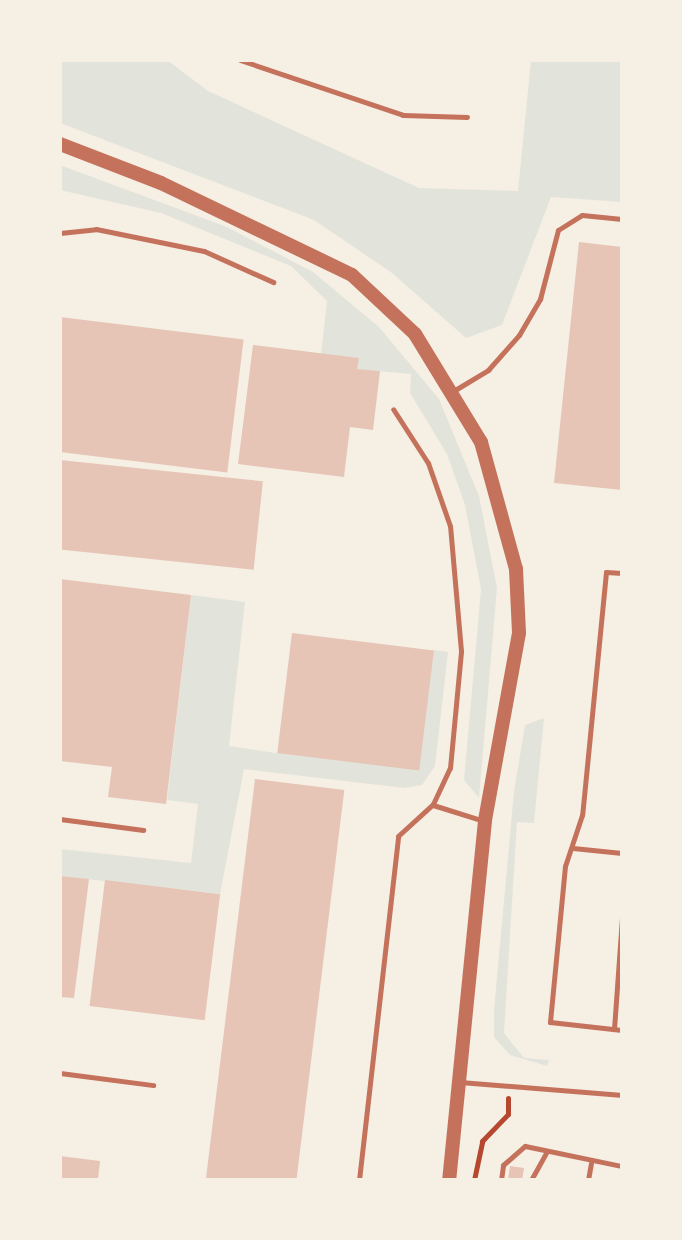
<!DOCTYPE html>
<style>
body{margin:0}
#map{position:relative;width:682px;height:1240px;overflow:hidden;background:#f6efe4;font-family:Montserrat,sans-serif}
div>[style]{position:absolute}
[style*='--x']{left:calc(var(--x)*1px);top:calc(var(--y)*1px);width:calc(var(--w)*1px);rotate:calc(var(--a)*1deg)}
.green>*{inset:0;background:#e2e4dc}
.building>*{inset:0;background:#e6c5b7;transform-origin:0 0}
.path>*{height:5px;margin:-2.5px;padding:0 2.5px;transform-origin:2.5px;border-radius:2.5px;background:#b5482f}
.service>*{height:5px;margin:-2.5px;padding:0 2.5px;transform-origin:2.5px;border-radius:2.5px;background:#c5725c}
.tertiary>*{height:14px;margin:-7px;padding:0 7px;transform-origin:7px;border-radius:7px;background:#c5725c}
span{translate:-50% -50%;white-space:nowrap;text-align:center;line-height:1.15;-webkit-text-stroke:6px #f6efe4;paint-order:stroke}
.frame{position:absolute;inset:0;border:62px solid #f6efe4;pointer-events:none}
</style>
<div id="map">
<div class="green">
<i style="clip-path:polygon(60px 60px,167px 60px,208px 91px,419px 188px,518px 191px,531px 60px,622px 60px,622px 202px,551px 197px,502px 325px,466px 338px,392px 273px,314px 220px,60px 123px)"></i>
<i style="clip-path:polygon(60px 165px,227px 227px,313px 272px,379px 327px,439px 399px,479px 496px,497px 588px,479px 798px,464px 780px,481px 589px,465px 505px,447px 454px,410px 393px,411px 374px,357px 369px,358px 358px,321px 354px,327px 301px,291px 266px,161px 213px,60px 190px)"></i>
<i style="clip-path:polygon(191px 595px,245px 602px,229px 746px,276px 753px,434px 650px,448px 652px,435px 766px,422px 785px,404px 788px,244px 769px,220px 894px,60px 876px,60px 849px,191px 863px,198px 804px,167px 800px)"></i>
<i style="clip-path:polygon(544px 718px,534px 823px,517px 822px,504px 1033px,524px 1058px,549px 1060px,547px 1066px,510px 1055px,494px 1037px,494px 1010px,514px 791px,525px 725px)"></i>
</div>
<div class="building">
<i style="clip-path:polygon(579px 242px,622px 247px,622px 490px,554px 483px)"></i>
<i style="left:60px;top:317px;width:185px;height:134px;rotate:7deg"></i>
<i style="clip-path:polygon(253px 345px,359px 358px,357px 369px,380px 371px,373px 430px,350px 427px,344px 477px,238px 464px)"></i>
<i style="left:60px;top:460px;width:204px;height:89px;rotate:6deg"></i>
<i style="clip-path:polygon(60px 579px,191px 595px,166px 804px,108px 797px,112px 767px,60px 761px)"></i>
<i style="left:292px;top:633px;width:143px;height:121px;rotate:7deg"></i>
<i style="left:255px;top:779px;width:90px;height:404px;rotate:7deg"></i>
<i style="clip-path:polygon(60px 876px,89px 879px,74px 998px,60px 997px)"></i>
<i style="left:105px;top:880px;width:116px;height:127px;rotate:7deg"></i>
<i style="clip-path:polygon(60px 1156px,100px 1161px,98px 1180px,60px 1180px)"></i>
<i style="clip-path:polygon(510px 1166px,524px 1168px,522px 1180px,508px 1180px)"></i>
</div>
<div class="path">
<i style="--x:474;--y:1180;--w:40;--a:-78"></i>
<i style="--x:482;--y:1141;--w:37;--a:-46"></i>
<i style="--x:508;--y:1114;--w:16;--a:-90"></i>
</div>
<div class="service">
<i style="--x:240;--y:60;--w:172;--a:18.6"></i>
<i style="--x:403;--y:115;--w:64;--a:1.8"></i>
<i style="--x:60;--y:233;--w:36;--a:-6"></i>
<i style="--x:96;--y:229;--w:110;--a:11.5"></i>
<i style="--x:204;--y:251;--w:76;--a:24.2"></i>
<i style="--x:455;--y:390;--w:39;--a:-31"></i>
<i style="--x:488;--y:370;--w:47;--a:-48.5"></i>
<i style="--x:519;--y:335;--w:42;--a:-59.7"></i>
<i style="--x:540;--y:299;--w:71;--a:-75.4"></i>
<i style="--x:558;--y:230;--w:28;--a:-32"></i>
<i style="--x:582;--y:215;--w:40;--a:5.7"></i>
<i style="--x:622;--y:573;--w:16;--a:-176"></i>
<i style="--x:606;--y:572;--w:244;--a:95.6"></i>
<i style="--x:582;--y:815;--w:54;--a:108.4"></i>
<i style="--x:565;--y:866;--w:157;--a:95.5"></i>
<i style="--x:550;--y:1022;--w:72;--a:6.3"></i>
<i style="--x:433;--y:805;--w:53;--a:17.4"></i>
<i style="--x:60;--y:819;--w:84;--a:7.5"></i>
<i style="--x:573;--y:848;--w:49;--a:5.8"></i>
<i style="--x:614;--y:1029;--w:112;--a:-85.9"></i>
<i style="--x:60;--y:1073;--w:94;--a:7.4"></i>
<i style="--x:460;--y:1082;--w:163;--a:4.6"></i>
<i style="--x:359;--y:1180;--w:346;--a:-83.5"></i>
<i style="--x:398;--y:836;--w:47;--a:-42.4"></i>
<i style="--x:433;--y:804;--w:40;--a:-65"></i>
<i style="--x:450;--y:768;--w:118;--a:-84.6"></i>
<i style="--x:461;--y:651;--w:125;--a:-95"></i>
<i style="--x:450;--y:526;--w:67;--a:-109.2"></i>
<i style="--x:428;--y:463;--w:64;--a:-122.9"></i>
<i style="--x:501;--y:1180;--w:15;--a:-82"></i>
<i style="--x:503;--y:1165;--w:29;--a:-41"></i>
<i style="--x:525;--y:1146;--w:99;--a:11.7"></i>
<i style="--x:531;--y:1180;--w:33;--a:-61"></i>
<i style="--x:588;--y:1180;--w:17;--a:-80"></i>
</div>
<div class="tertiary">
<i style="--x:60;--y:144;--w:108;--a:21.1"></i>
<i style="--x:161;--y:183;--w:212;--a:25.7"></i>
<i style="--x:352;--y:275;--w:86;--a:43.1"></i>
<i style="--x:415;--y:334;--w:127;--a:58.6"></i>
<i style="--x:481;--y:442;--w:132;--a:74.6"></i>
<i style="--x:516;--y:569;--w:64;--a:87.3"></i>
<i style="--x:519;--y:633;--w:191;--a:100.3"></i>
<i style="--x:485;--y:821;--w:361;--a:95.7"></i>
</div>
<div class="frame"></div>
</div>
